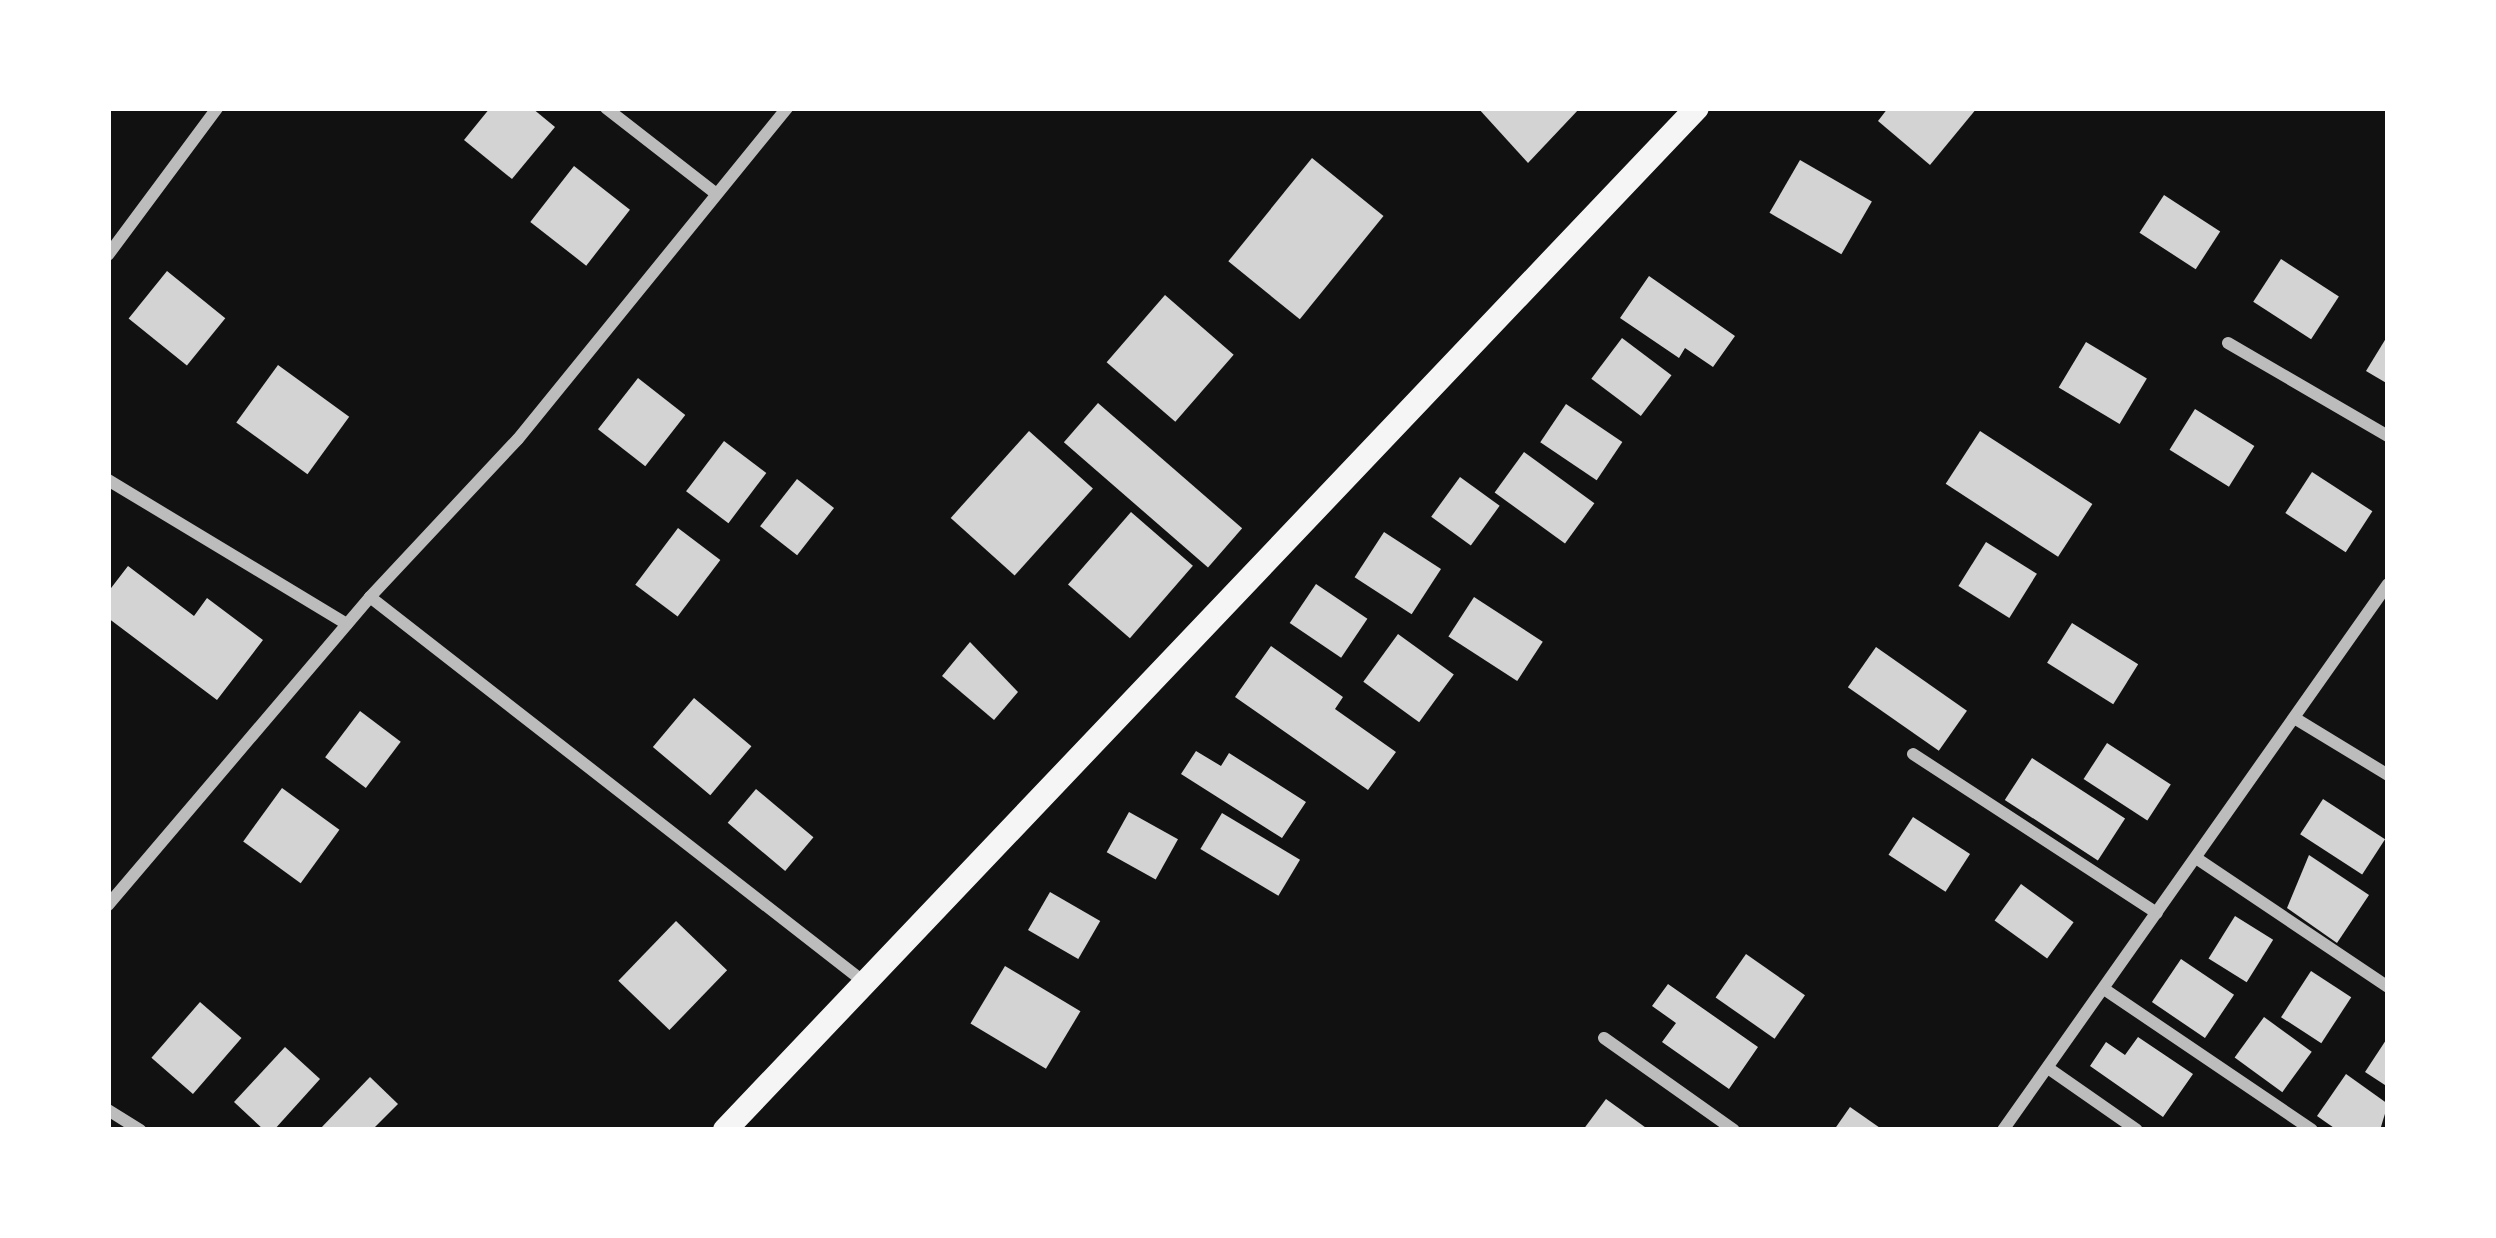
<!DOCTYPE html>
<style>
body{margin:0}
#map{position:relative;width:2496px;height:1238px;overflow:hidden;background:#111;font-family:Signika,sans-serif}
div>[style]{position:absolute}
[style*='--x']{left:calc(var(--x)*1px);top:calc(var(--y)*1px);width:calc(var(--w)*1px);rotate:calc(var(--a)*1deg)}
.building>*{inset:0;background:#d3d3d3;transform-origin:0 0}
.minor>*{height:12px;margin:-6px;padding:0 6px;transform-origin:6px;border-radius:6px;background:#bcbcbc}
.secondary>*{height:24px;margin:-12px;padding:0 12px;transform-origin:12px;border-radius:12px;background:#f5f5f5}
span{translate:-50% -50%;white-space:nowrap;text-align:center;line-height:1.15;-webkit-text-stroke:9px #fff;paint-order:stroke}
.frame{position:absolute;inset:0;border:111px solid #fff;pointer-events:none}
</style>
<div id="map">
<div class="building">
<i style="clip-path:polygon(490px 108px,532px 108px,555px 127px,512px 179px,464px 140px)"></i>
<i style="clip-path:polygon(1478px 108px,1580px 108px,1528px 163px)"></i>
<i style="clip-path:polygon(1888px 108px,1977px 108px,1930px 165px,1878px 121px)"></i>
<i style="left:1312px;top:158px;width:92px;height:133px;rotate:39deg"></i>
<i style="left:1800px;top:160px;width:83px;height:61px;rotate:30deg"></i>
<i style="left:574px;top:166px;width:71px;height:71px;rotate:38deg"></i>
<i style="left:2164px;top:195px;width:67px;height:45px;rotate:33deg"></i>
<i style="left:2281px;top:259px;width:69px;height:51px;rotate:33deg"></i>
<i style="left:167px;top:271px;width:75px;height:61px;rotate:39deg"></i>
<i style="clip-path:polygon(1649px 276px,1735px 336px,1713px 367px,1685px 348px,1679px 358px,1620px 318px)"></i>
<i style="left:1165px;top:295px;width:91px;height:89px;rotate:41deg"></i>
<i style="clip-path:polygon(2388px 335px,2388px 384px,2366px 371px)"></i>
<i style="left:1622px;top:338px;width:62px;height:51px;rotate:37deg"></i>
<i style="left:2086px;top:342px;width:71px;height:53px;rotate:31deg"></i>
<i style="left:278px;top:365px;width:88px;height:71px;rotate:36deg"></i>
<i style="left:638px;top:378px;width:60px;height:65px;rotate:38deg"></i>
<i style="left:1098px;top:403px;width:191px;height:52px;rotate:41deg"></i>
<i style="left:1566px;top:404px;width:68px;height:46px;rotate:34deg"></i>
<i style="left:2195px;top:409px;width:70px;height:48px;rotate:32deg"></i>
<i style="left:1029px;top:431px;width:86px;height:117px;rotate:42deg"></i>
<i style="left:1980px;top:431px;width:134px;height:63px;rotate:33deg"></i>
<i style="left:724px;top:441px;width:53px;height:63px;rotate:37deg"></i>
<i style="left:1524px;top:452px;width:87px;height:50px;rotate:36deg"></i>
<i style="left:2312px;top:472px;width:72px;height:49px;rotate:33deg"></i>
<i style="left:1460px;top:477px;width:49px;height:49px;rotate:36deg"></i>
<i style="left:797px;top:479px;width:47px;height:60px;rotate:38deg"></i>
<i style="left:1131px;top:512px;width:82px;height:96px;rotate:41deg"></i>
<i style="left:678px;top:528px;width:53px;height:71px;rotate:37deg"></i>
<i style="left:1384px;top:532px;width:68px;height:54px;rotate:33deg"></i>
<i style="left:1986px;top:542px;width:60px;height:52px;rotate:32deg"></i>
<i style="clip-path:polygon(128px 566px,194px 616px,207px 598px,263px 640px,217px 700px,108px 618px,108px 592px)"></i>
<i style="left:1316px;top:584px;width:62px;height:47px;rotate:34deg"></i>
<i style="left:1474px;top:597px;width:82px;height:47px;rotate:33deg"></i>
<i style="left:2072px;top:623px;width:78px;height:47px;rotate:32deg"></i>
<i style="left:1398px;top:634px;width:69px;height:59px;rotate:36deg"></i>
<i style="clip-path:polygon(970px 642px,1018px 692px,994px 720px,942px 676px)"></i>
<i style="clip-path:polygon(1271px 646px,1343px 697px,1335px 709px,1396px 752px,1368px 790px,1235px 697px)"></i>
<i style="left:1876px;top:647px;width:111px;height:49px;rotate:35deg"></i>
<i style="left:694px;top:698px;width:75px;height:64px;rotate:40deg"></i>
<i style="left:360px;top:711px;width:51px;height:58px;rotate:37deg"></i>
<i style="left:2107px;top:743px;width:76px;height:43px;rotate:33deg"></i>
<i style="clip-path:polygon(1196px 751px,1221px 766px,1229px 753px,1306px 802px,1282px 838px,1181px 774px)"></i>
<i style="left:2032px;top:758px;width:111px;height:50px;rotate:33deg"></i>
<i style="left:282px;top:788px;width:71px;height:66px;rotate:36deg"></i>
<i style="left:756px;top:789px;width:75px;height:44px;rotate:40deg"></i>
<i style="left:2323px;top:799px;width:74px;height:42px;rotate:33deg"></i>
<i style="left:1129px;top:812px;width:56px;height:46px;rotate:29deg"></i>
<i style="left:1222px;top:813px;width:91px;height:42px;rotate:31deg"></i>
<i style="left:1913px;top:817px;width:68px;height:45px;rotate:33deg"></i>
<i style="clip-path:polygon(2309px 855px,2369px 895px,2337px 943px,2287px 908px)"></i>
<i style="left:2021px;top:884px;width:65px;height:45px;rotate:36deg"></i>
<i style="left:1050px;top:892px;width:58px;height:44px;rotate:30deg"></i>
<i style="left:2235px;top:916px;width:45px;height:50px;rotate:32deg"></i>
<i style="left:676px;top:921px;width:71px;height:83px;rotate:44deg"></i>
<i style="left:1746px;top:954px;width:72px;height:53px;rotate:35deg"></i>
<i style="left:2181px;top:959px;width:64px;height:52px;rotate:34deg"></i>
<i style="left:1005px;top:966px;width:88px;height:67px;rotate:31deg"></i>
<i style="left:2311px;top:971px;width:48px;height:55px;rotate:33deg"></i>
<i style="clip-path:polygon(1668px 984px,1758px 1047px,1729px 1089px,1662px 1042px,1676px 1023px,1652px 1006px)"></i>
<i style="left:200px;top:1002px;width:55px;height:74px;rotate:41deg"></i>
<i style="left:2264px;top:1017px;width:59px;height:50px;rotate:36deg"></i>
<i style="clip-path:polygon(2138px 1037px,2193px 1074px,2163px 1117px,2090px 1066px,2106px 1042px,2125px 1055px)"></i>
<i style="clip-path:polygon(2388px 1037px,2388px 1087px,2365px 1072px)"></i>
<i style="clip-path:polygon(285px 1047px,320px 1079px,274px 1130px,264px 1130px,234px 1102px)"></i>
<i style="clip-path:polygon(2346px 1074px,2388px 1104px,2380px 1130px,2337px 1130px,2317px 1116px)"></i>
<i style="clip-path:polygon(370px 1077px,398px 1104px,372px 1130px,319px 1130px)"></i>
<i style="clip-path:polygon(1606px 1099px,1649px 1130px,1583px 1130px)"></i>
<i style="clip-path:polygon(1850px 1107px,1883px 1130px,1834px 1130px)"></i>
</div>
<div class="minor">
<i style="--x:606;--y:108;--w:138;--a:37.9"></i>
<i style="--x:108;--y:255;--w:183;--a:-53.4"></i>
<i style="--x:2228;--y:343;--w:185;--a:30.2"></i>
<i style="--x:108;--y:480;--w:279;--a:31.1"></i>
<i style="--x:370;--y:597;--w:626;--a:37.93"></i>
<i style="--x:2296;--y:719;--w:108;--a:31.3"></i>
<i style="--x:1913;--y:754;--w:291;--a:33.1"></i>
<i style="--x:2196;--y:858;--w:231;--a:33.9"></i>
<i style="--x:108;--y:905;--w:404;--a:-49.6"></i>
<i style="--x:370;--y:597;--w:216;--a:-46.9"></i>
<i style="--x:518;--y:439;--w:427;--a:-50.9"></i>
<i style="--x:2104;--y:989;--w:251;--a:34.1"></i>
<i style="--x:1604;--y:1038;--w:159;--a:35.3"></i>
<i style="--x:2048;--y:1068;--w:108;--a:34.9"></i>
<i style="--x:108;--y:1110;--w:38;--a:32"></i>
<i style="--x:2003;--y:1130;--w:668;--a:-54.81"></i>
</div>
<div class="secondary">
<i style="--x:725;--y:1130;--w:1410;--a:-46.44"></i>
</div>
<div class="frame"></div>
</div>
